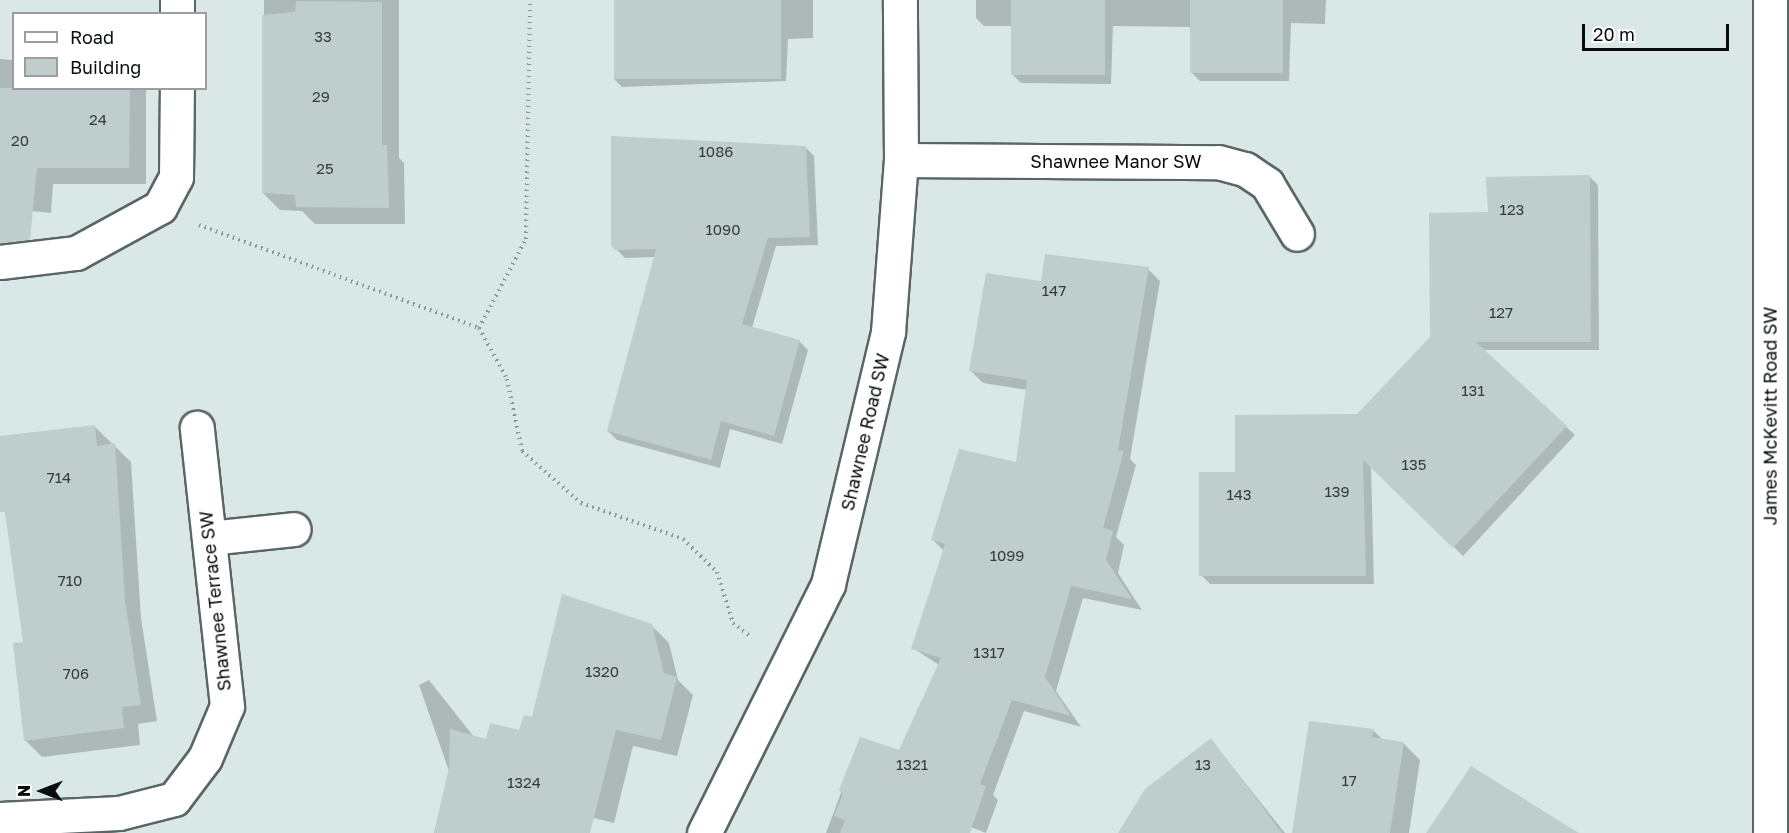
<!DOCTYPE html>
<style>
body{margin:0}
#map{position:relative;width:1789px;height:833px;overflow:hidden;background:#d9e8e7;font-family:"Golos Text",sans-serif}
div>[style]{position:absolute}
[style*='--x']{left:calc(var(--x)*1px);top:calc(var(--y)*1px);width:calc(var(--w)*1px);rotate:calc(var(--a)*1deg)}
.shadow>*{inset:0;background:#0003}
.building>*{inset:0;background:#bfcdcc;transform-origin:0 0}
.path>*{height:4px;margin-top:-2px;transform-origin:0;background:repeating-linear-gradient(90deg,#899493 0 1.5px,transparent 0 6px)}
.roads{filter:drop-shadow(2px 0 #596665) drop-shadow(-2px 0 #596665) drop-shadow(0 2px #596665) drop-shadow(0 -2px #596665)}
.minor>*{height:33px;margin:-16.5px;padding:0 16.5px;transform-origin:16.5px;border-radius:16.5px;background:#fff}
.secondary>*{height:33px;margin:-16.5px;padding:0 16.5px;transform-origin:16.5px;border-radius:16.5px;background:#fff}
span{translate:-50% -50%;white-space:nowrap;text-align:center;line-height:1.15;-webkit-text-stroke:6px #fff;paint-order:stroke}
.number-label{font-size:15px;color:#363c3c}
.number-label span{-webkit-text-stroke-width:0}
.street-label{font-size:18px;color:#080c0c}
.legend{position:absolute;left:12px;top:12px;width:195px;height:78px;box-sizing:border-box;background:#fff;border:2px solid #9c9e9e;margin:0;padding:8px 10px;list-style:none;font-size:18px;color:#080c0c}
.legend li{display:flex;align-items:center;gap:12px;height:30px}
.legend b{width:30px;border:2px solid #9c9e9e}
.north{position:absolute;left:12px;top:761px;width:60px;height:60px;-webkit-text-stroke:4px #fff;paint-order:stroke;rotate:270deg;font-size:16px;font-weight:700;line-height:24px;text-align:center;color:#080c0c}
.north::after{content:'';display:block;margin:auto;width:21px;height:27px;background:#080c0c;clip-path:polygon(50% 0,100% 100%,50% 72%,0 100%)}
.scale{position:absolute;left:1582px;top:24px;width:147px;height:27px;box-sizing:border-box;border:3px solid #080c0c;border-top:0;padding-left:8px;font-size:18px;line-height:21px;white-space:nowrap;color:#080c0c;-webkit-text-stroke:4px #fff;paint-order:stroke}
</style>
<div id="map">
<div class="shadow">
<i style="clip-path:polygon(264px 0,399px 0,399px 158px,404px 163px,405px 224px,315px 224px,302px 211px,280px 210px,263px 193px)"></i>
<i style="clip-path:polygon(614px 0,813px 0,813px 38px,788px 39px,786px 81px,622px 87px,614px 79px)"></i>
<i style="clip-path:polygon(976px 0,1326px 0,1325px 24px,1291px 23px,1289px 81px,1200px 81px,1191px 72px,1191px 27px,1113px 26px,1111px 84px,1021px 83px,1013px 75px,1013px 26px,984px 26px,976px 18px)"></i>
<i style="clip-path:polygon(0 59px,14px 60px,14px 88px,146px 88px,146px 184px,53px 184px,51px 213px,0 208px)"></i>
<i style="clip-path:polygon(806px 148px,814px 156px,818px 245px,776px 246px,752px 328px,799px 341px,808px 350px,782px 444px,730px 429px,720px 468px,617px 440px,608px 431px,655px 257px,625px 258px,616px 249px)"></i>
<i style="clip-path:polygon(1589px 176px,1598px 185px,1599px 350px,1483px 350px,1575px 435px,1463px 556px,1371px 466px,1374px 584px,1210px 584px,1201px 575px,1237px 473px,1358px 416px,1431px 338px,1489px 213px)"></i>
<i style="clip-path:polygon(1148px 269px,1160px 281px,1130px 459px,1136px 465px,1116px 537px,1124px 545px,1118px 573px,1142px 610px,1083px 598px,1056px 691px,1081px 727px,1024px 711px,993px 795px,998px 800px,986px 833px,968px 826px,966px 833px,826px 833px,861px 739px,900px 752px,939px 665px,913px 648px,944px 551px,933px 540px,1018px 464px,1028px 390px,983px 383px,971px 371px,1042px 283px)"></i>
<i style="clip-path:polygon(94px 426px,131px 462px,141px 618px,157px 721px,138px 724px,140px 745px,42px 757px,25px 740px,25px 643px,0 438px)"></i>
<i style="clip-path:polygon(652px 626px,669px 643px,678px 680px,693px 695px,677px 756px,633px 746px,614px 823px,519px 800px,542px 833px,434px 833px,449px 771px,419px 685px,429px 680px,474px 737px,487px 741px,520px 732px)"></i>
<i style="clip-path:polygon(1373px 730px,1383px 740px,1403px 743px,1420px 760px,1409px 833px,1293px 833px)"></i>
<i style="clip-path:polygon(1211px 740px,1285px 833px,1119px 833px)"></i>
</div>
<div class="building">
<i style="left:614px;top:0;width:167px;height:79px"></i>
<i style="left:1011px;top:0;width:94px;height:75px"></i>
<i style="left:1190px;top:0;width:93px;height:73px"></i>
<i style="clip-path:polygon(296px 1px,382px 2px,382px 145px,387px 145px,389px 208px,296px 207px,295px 195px,262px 193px,262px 15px,295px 12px)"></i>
<i style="clip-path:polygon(0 88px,130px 88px,129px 168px,37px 168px,30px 240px,0 243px)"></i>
<i style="clip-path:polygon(611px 136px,806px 146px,810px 237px,768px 238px,742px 324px,800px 340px,774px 436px,721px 421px,711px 460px,607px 431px,656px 249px,615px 250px,611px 245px)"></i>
<i style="clip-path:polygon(1590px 175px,1591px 342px,1476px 342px,1567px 426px,1453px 548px,1363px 460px,1366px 576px,1199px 576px,1199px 472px,1235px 472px,1235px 415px,1357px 414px,1430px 337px,1429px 213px,1488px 212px,1486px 177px)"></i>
<i style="clip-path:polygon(1045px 254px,1149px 267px,1118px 450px,1124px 451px,1103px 528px,1113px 531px,1106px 560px,1132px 599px,1071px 586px,1045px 677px,1071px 716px,1012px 700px,980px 784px,986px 786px,970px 833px,840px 833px,845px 820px,834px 816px,843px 794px,839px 790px,860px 737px,899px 750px,941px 658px,911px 649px,945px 544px,931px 540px,959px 449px,1016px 462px,1027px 380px,969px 371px,986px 273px,1041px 281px)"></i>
<i style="clip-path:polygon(95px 425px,97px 446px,115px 443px,125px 600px,141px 705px,122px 707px,124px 728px,24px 741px,13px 643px,23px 642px,5px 512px,0 512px,0 436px)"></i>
<i style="clip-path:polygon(562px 594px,652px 624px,664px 673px,677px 677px,661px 740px,616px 730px,590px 833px,434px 833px,449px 768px,450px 729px,486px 739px,490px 723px,519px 730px,524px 715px,532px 717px)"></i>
<i style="clip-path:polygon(1309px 721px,1374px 729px,1372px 737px,1404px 742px,1390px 833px,1292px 833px)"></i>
<i style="clip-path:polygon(1211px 738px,1282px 833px,1118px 833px,1145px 789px)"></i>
<i style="clip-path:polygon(1471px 766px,1579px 833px,1426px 833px)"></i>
</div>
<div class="path">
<i style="--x:199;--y:225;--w:298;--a:20.2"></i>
<i style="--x:479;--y:328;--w:58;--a:61.2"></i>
<i style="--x:507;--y:379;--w:74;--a:78.2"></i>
<i style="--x:522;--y:451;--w:79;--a:41.4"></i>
<i style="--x:581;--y:503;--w:108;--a:19.4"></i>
<i style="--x:683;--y:539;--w:47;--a:44.1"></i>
<i style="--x:717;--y:572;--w:53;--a:72.6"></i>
<i style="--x:733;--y:623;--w:24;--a:38"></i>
<i style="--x:479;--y:328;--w:101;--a:-62.2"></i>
<i style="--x:526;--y:239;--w:239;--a:-89"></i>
</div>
<div class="roads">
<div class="minor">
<i style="--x:177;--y:14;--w:14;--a:-90"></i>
<i style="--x:901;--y:160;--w:317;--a:0.4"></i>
<i style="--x:1218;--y:162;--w:28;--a:15"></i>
<i style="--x:1245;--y:169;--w:27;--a:34"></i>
<i style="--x:1267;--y:184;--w:58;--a:59"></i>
<i style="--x:0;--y:262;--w:77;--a:-6.8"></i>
<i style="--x:76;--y:253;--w:96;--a:-28.7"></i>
<i style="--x:160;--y:207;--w:34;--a:-62"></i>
<i style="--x:176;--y:177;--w:89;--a:-89.4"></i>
<i style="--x:209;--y:538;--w:85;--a:-6"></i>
<i style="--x:0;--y:819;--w:119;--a:-2.9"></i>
<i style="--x:119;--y:813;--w:57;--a:-14.3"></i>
<i style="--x:174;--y:799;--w:51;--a:-52.9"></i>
<i style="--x:205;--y:758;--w:56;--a:-67.1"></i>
<i style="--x:227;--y:706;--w:280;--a:-96.2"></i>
<i style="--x:704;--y:833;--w:278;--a:-63.5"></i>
<i style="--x:828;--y:584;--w:259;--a:-76.6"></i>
<i style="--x:888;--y:332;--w:172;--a:-85.7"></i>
<i style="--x:901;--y:160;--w:160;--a:-90.4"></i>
</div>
<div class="secondary">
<i style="--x:1770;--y:0;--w:833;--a:90"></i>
</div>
</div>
<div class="number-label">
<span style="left:323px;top:37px">33</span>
<span style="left:321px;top:97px">29</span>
<span style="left:98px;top:120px">24</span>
<span style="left:20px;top:141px">20</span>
<span style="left:716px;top:152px">1086</span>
<span style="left:325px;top:169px">25</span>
<span style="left:1512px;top:210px">123</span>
<span style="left:723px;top:230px">1090</span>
<span style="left:1054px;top:291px">147</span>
<span style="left:1501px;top:313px">127</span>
<span style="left:1473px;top:391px">131</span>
<span style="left:1414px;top:465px">135</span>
<span style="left:59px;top:478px">714</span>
<span style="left:1337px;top:492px">139</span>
<span style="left:1239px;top:495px">143</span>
<span style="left:1007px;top:556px">1099</span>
<span style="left:70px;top:581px">710</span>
<span style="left:989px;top:653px">1317</span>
<span style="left:602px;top:672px">1320</span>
<span style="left:76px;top:674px">706</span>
<span style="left:912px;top:765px">1321</span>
<span style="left:1203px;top:765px">13</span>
<span style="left:1349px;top:781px">17</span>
<span style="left:524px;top:783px">1324</span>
</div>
<div class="street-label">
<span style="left:1116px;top:161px">Shawnee Manor SW</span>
<span style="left:1770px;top:416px;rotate:-90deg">James McKevitt Road SW</span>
<span style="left:865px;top:432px;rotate:-77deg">Shawnee Road SW</span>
<span style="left:215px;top:601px;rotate:-96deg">Shawnee Terrace SW</span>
</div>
<ul class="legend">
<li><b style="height:8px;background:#fff"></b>Road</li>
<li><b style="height:16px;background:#bfcdcc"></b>Building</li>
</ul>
<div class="north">N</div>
<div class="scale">20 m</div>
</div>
